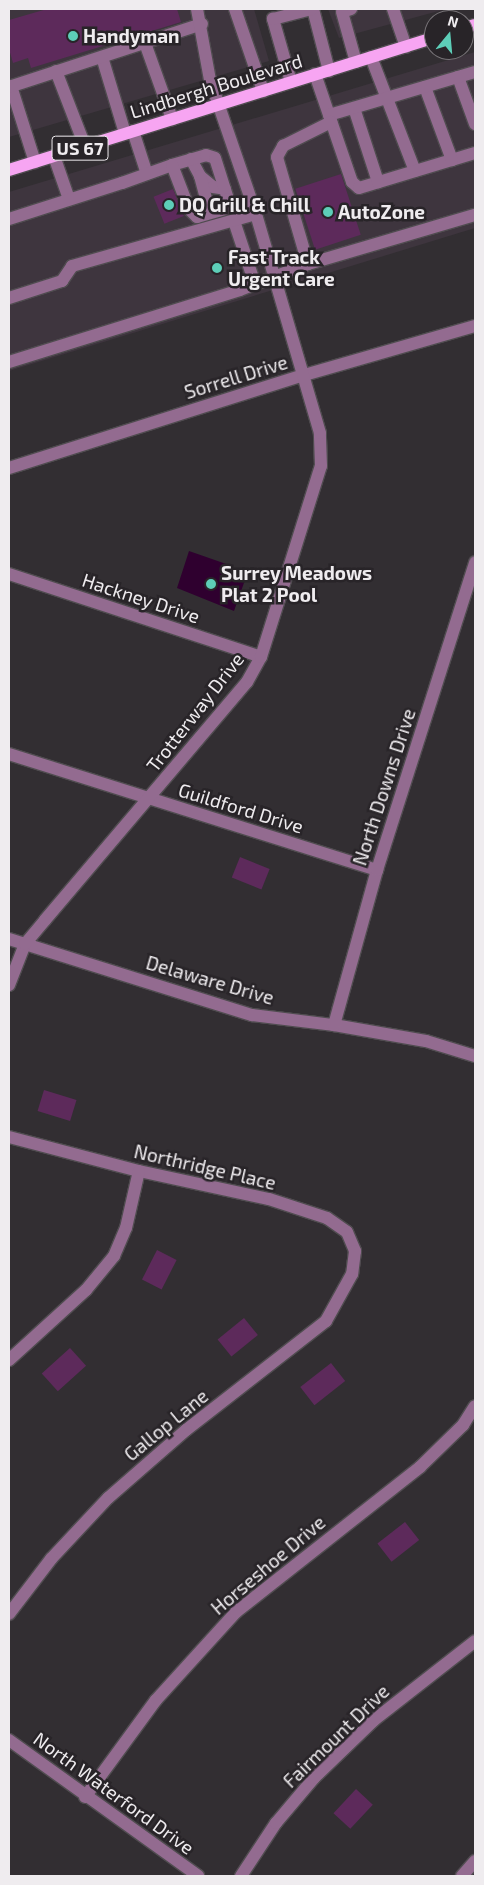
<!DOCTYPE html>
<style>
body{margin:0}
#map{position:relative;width:484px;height:1885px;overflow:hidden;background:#322e32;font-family:"Exo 2",sans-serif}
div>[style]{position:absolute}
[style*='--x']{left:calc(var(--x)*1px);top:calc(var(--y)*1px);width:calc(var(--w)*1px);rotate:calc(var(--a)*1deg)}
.built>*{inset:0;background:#3e353e}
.water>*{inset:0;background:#2f002f}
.building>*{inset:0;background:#5d2a5b;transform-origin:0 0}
.roads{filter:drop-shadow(1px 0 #504c50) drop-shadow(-1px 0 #504c50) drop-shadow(0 1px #504c50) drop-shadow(0 -1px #504c50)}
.minor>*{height:12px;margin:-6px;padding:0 6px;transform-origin:6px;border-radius:6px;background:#936b90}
.major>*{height:12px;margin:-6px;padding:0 6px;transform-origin:6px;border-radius:6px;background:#f7a5f2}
.dots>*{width:14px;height:14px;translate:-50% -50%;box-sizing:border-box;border:2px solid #282428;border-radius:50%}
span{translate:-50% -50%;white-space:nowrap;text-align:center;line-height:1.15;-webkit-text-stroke:5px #282428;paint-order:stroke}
.shield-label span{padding:1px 4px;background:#282428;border:1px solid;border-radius:4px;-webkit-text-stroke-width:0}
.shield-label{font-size:18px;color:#efecef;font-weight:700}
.poi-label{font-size:19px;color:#efecef;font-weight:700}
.left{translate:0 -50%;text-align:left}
.street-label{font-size:19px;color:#efecef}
.frame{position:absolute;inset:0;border:10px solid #efecef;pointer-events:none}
.north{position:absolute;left:424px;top:10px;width:50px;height:50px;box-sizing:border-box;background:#282428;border:1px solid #787478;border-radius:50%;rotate:17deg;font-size:14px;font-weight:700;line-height:20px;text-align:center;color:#efecef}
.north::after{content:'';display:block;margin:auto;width:18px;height:22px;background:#5dceb8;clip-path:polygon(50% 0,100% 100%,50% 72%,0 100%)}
</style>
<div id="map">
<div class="built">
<i style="clip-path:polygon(9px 9px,254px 9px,269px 61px,9px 137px)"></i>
<i style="clip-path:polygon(328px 9px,446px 9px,339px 38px)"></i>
<i style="clip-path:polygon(475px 52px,475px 228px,9px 371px,9px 192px)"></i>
</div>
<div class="water">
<i style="clip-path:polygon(189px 551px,232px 566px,229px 575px,245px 580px,234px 611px,177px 588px)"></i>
</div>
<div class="building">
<i style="clip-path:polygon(47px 9px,177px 9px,181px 22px,31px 68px,28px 58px,13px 63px,9px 49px,9px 20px)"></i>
<i style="left:341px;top:174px;width:64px;height:48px;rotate:72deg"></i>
<i style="left:173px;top:189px;width:29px;height:21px;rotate:68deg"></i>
<i style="left:240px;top:857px;width:32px;height:22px;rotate:22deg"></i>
<i style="left:44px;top:1090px;width:34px;height:22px;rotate:17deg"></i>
<i style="left:157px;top:1250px;width:22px;height:33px;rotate:27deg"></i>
<i style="left:244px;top:1318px;width:22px;height:34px;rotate:51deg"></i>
<i style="left:70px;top:1348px;width:24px;height:38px;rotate:48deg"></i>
<i style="left:331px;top:1363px;width:23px;height:39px;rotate:52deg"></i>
<i style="left:405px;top:1522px;width:23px;height:35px;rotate:52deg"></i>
<i style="left:356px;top:1789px;width:23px;height:33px;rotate:43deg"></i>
</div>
<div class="roads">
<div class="minor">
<i style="--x:235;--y:9;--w:87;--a:71.1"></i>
<i style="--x:313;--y:9;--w:64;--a:75.5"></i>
<i style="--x:351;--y:9;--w:9;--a:162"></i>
<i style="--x:342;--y:12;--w:52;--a:74.4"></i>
<i style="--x:393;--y:9;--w:40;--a:71.1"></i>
<i style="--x:145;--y:43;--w:81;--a:70.4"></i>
<i style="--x:102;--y:57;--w:79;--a:73.2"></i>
<i style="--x:371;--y:57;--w:122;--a:68.9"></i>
<i style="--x:56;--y:71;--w:80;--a:68.9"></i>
<i style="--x:315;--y:74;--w:114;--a:71.1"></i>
<i style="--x:352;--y:182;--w:9;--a:41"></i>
<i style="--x:359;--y:188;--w:121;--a:-16.8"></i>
<i style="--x:458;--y:77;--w:50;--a:70.1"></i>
<i style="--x:291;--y:82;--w:66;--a:-105.9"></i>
<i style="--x:273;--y:19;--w:40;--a:-14.4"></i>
<i style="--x:11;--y:86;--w:80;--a:72.5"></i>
<i style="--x:9;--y:87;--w:203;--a:-18.1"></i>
<i style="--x:425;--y:87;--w:78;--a:69.7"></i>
<i style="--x:354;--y:108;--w:78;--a:72"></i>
<i style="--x:329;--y:115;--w:152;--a:-16.4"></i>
<i style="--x:133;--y:131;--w:45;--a:72"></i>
<i style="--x:54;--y:156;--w:46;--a:70.8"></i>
<i style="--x:191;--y:159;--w:19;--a:62"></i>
<i style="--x:200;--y:176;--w:17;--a:40"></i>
<i style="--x:213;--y:187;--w:12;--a:9"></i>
<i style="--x:200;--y:176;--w:27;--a:75"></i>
<i style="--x:9;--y:219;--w:119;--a:-17.7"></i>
<i style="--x:122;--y:183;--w:53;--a:-19.8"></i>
<i style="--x:172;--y:165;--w:35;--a:-16"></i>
<i style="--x:206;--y:155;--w:9;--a:18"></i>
<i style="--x:215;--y:158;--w:43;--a:72.4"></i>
<i style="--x:228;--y:199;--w:10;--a:107"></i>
<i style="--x:225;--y:209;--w:29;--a:164"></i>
<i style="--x:197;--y:217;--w:11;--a:-135"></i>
<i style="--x:189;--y:209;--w:47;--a:-111.1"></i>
<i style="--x:234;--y:221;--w:66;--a:71.6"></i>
<i style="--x:308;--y:264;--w:174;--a:-16.4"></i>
<i style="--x:9;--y:298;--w:56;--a:-17.8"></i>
<i style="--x:62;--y:281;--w:18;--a:-56"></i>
<i style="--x:72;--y:266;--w:191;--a:-15.8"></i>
<i style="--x:9;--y:362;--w:242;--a:-17.3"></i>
<i style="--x:240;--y:290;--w:73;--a:-20.9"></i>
<i style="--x:308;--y:264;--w:111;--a:-106.2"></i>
<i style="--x:277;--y:157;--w:13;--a:-61"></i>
<i style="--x:283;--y:146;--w:54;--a:-26.6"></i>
<i style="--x:9;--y:468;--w:309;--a:-17.5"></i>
<i style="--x:304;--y:375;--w:178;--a:-16"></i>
<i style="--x:9;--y:574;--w:265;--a:18.2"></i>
<i style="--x:9;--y:754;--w:386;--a:17.5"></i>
<i style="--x:9;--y:939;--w:255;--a:17.4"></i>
<i style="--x:252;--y:1015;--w:83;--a:7"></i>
<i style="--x:334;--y:1025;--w:93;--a:9.9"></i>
<i style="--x:426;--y:1041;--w:51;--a:17"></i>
<i style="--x:9;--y:985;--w:44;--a:-68.7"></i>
<i style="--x:25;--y:944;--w:31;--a:-50"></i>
<i style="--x:45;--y:920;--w:312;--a:-49.7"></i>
<i style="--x:247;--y:682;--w:29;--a:-61"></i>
<i style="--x:261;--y:657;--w:200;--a:-72.6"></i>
<i style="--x:321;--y:466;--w:33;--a:-92"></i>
<i style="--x:320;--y:433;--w:228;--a:-106.3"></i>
<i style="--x:256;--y:214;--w:142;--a:-108.9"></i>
<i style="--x:210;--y:80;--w:72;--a:-100.4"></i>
<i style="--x:334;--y:1025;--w:161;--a:-74.5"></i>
<i style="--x:377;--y:870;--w:323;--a:-72.3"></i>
<i style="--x:9;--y:1137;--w:134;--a:14.7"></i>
<i style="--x:139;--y:1171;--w:133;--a:12.2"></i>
<i style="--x:269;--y:1199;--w:61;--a:18.1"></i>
<i style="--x:327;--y:1218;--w:24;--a:35"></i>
<i style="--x:347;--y:1232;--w:21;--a:67"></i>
<i style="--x:355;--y:1251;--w:23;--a:97"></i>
<i style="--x:352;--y:1274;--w:54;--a:119"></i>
<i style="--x:326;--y:1321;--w:177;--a:142.1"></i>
<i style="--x:186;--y:1430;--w:103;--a:138.9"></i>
<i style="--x:108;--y:1498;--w:83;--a:133.1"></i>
<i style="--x:51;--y:1559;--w:69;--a:127.4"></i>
<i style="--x:9;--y:1360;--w:104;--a:-42.3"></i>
<i style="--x:86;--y:1290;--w:44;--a:-50.5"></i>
<i style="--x:114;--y:1256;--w:30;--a:-67"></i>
<i style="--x:126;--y:1228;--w:58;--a:-77.2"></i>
<i style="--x:9;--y:1740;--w:233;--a:35.7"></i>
<i style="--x:85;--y:1797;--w:120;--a:-53.8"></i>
<i style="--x:156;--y:1700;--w:119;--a:-47.7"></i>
<i style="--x:236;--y:1612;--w:234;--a:-38.2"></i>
<i style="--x:420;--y:1467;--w:60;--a:-44.3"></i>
<i style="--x:463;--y:1425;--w:22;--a:-58"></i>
<i style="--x:241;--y:1876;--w:64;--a:-56.6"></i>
<i style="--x:276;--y:1823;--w:59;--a:-49.8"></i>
<i style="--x:314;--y:1778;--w:83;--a:-44"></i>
<i style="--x:374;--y:1720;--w:128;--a:-38"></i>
<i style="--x:462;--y:1876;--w:20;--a:-49"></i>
</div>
<div class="major">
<i style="--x:464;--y:28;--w:11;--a:-15"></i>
<i style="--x:9;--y:170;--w:445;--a:-17.3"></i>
</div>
</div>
<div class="dots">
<i style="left:73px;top:36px;background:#5dceb8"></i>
<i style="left:169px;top:205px;background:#5dceb8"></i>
<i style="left:328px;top:212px;background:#5dceb8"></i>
<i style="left:217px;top:268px;background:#5dceb8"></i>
<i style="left:211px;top:584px;background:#5dceb8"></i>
</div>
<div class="shield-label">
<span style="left:80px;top:148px">US 67</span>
</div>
<div class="poi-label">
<span class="left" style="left:83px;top:36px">Handyman</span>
<span class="left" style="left:179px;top:205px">DQ Grill &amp; Chill</span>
<span class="left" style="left:338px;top:212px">AutoZone</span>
<span class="left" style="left:228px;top:268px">Fast Track<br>Urgent Care</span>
<span class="left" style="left:221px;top:584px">Surrey Meadows<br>Plat 2 Pool</span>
</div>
<div class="street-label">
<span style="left:216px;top:86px;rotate:-17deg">Lindbergh Boulevard</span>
<span style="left:236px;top:377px;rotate:-17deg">Sorrell Drive</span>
<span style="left:141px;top:598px;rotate:18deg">Hackney Drive</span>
<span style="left:195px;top:712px;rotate:-52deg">Trotterway Drive</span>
<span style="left:384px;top:787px;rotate:-72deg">North Downs Drive</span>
<span style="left:241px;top:808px;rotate:17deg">Guildford Drive</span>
<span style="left:210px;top:980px;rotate:16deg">Delaware Drive</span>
<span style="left:205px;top:1167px;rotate:13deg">Northridge Place</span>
<span style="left:166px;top:1425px;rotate:-39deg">Gallop Lane</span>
<span style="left:268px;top:1565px;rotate:-40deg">Horseshoe Drive</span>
<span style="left:336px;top:1736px;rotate:-44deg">Fairmount Drive</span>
<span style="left:114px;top:1793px;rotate:36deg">North Waterford Drive</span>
</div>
<div class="frame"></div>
<div class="north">N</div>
</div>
